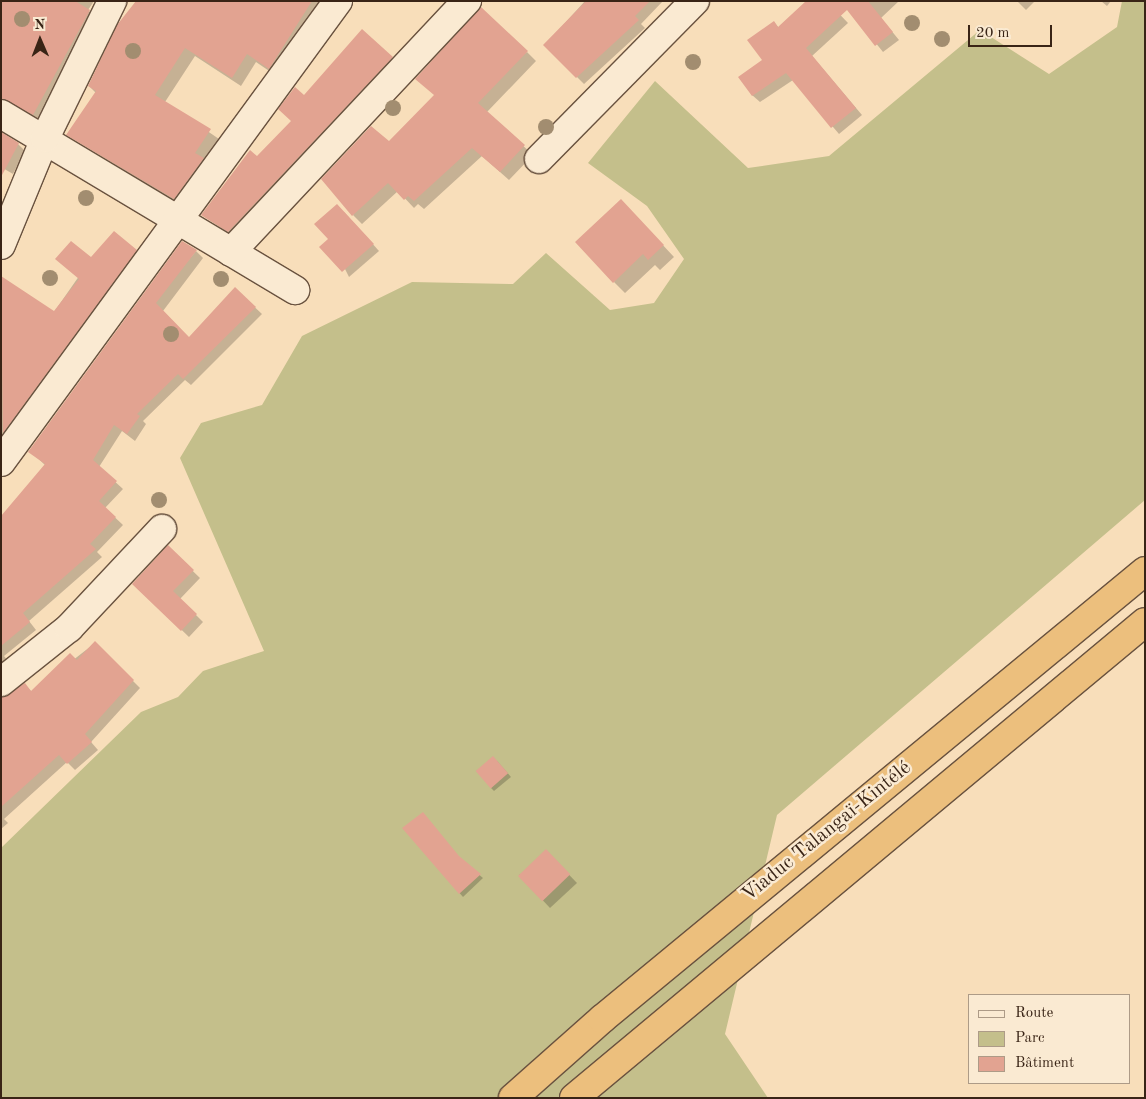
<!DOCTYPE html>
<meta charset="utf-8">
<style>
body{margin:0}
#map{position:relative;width:1146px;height:1099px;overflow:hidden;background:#f8deba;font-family:"Old Standard TT",serif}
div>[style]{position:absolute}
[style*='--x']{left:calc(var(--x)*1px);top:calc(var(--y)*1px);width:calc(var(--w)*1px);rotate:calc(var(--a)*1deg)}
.green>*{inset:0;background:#c4bf8b}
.shadow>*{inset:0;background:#0003}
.building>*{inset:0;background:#e2a391;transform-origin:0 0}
.roads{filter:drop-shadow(1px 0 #69523f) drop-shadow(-1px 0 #69523f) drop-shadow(0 1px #69523f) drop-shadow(0 -1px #69523f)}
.minor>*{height:28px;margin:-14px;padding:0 14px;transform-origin:14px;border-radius:14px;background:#faead2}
.highway>*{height:28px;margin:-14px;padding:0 14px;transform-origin:14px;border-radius:14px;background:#ecbf7d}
.trees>*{width:16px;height:16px;margin:-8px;border-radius:50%;background:#a28d70}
span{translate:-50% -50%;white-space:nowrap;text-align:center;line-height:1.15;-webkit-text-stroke:5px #faead2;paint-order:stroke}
.street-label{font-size:20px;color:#392416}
.frame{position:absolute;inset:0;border:2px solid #392416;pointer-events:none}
.legend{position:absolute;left:968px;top:994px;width:162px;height:90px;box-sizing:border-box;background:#faead2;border:1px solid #ad9b87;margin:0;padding:6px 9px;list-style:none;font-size:15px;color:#392416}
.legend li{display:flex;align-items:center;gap:10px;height:25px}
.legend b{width:25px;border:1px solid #ad9b87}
.north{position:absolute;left:15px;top:15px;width:50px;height:50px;-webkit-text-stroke:4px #faead2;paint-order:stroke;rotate:359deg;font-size:14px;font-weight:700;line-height:20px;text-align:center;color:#392416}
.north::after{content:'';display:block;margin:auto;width:18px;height:22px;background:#392416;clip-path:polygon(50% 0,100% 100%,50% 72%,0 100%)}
.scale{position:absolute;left:968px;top:25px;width:84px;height:22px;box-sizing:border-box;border:2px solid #392416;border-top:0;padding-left:6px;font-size:15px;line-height:18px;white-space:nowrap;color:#392416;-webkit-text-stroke:4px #faead2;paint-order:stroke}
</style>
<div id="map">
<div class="green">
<i style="clip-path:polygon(1122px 1px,1145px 1px,1145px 500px,777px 815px,725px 1034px,768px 1098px,1px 1098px,1px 848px,141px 712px,178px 697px,203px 671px,264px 651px,180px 458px,201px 423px,262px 405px,302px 336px,412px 282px,513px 284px,546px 253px,610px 310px,654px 303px,684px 259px,647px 206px,588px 163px,655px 81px,748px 168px,829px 156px,980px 30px,1049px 74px,1117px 27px)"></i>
</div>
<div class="shadow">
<i style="clip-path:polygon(1px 1px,94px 1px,88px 10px,96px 18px,40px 121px,9px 104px,1px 109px)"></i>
<i style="clip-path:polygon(136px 1px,335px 1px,278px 77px,256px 62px,241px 86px,195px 56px,165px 102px,219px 139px,183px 207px,68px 135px,96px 93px,89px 86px)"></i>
<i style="clip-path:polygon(663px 1px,641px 24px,645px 28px,584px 84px,545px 45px,585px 1px)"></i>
<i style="clip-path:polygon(827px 1px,848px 23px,812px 56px,862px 115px,839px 134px,793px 80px,760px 102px,752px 95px,774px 22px,779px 28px)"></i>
<i style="clip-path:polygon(842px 1px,899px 1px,881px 18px,899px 40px,883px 52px)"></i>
<i style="clip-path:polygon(1017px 1px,1035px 1px,1026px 10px)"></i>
<i style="clip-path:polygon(1101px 1px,1111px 1px,1107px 6px)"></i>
<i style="clip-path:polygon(527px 52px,536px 61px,487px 112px,533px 155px,509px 180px,482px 156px,424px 209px,418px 204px,414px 208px,398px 191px,362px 224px,353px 215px,389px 142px)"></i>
<i style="clip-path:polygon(392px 58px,399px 64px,236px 238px,202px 215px,292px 121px,304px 96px)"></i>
<i style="clip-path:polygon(18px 144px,25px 151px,13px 174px,1px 167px)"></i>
<i style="clip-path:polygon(344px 212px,379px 251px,349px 277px,330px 239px)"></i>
<i style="clip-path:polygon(632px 212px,674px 257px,660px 270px,655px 265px,625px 293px,614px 282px)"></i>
<i style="clip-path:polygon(136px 251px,142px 258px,1px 451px,1px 278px,54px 312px,91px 259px)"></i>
<i style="clip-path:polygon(196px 251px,203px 258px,163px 311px,189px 338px,235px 289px,262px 314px,191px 385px,185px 380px,143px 421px,146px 424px,135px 441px,122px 431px,99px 467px,123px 489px,105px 508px,123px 525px,97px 552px,102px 557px,29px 621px,36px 630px,4px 656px,12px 666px,1px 675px,1px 518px,45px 465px,30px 451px)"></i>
<i style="clip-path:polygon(168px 547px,200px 578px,180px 599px,203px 622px,189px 637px,134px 584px)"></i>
<i style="clip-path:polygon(95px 643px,140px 688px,91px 742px,98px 750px,75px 770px,67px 762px,4px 819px,8px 823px,1px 829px,1px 697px,25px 685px,32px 692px)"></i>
<i style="clip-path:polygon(497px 761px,511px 777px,494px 791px,491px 788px)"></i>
<i style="clip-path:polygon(404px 829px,460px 859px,483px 878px,463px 897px)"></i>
<i style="clip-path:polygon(553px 858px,577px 883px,550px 908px,519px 875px)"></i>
</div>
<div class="building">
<i style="clip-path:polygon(1px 1px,75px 1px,90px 10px,33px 115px,1px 98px)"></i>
<i style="clip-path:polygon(136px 1px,312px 1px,269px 69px,247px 54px,232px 78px,185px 48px,155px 95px,211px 129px,195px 153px,204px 158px,174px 199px,66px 135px,96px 91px,88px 86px,117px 25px)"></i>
<i style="clip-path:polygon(586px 1px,650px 1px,635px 16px,639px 20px,576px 78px,543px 45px)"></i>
<i style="clip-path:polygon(806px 1px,868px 1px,893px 32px,875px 46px,847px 10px,806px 48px,856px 108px,831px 128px,786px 73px,752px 96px,738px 77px,762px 60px,747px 40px,774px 21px,778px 27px)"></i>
<i style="clip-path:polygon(481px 7px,528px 51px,478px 103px,525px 145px,500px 172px,472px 148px,414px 201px,408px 196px,404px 200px,388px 183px,352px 216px,321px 179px,371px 126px,389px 141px,434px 95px,415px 79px)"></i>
<i style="clip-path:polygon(362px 29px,393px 57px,228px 232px,201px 215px,250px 150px,257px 156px,291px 121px,278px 109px,295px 87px,304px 95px)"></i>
<i style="clip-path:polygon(1px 132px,19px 143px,1px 177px)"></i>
<i style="clip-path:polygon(621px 199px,664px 245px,648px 260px,643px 254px,613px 283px,575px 242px)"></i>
<i style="clip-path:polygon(337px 204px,374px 244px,342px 272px,319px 247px,328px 239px,314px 224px)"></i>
<i style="clip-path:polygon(114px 231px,137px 250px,3px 433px,1px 276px,54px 311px,79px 279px,55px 259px,71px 241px,91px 257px)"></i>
<i style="clip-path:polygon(182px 241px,197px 250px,156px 303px,189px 337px,235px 287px,256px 307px,183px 379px,178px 374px,137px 414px,140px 416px,127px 434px,114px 425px,93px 460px,117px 481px,99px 501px,116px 517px,90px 544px,96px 549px,23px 613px,30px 622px,1px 646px,1px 516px,45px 464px,28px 452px)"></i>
<i style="clip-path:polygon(168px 545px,194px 570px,173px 591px,197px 614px,181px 631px,132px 584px)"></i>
<i style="clip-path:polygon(95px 641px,134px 680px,85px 734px,92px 742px,67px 764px,59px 755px,1px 807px,1px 697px,25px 683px,31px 691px,70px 653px,77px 660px)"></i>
<i style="left:493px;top:756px;width:23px;height:23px;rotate:49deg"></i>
<i style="clip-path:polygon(423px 812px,459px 856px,481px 874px,459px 894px,402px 828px)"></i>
<i style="left:546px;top:849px;width:35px;height:39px;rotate:46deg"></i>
</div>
<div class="roads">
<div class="minor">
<i style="--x:1;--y:114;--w:343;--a:30.9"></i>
<i style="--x:539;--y:159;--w:222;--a:-45.4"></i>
<i style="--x:1;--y:245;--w:116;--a:-67.6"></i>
<i style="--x:45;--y:138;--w:153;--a:-63.9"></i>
<i style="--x:231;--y:252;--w:345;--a:-46.8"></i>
<i style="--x:1;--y:462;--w:571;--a:-53.83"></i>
<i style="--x:1;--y:682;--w:87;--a:-38.5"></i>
<i style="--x:69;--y:628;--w:136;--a:-46.8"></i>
</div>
<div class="highway">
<i style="--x:513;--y:1098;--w:119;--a:-41.6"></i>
<i style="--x:602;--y:1019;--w:704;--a:-39.52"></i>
<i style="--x:574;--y:1098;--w:743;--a:-39.82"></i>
</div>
</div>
<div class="trees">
<i style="left:22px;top:19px"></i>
<i style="left:912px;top:23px"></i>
<i style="left:942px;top:39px"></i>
<i style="left:133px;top:51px"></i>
<i style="left:693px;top:62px"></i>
<i style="left:393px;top:108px"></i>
<i style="left:546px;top:127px"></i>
<i style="left:86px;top:198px"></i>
<i style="left:50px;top:278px"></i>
<i style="left:221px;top:279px"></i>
<i style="left:171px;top:334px"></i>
<i style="left:159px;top:500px"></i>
</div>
<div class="street-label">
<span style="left:827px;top:832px;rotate:-39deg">Viaduc Talangaï-Kintélé</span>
</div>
<div class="frame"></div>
<ul class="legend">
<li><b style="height:6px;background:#faead2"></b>Route</li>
<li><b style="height:14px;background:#c4bf8b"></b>Parc</li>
<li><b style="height:14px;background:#e2a391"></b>Bâtiment</li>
</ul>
<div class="north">N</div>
<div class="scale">20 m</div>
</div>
